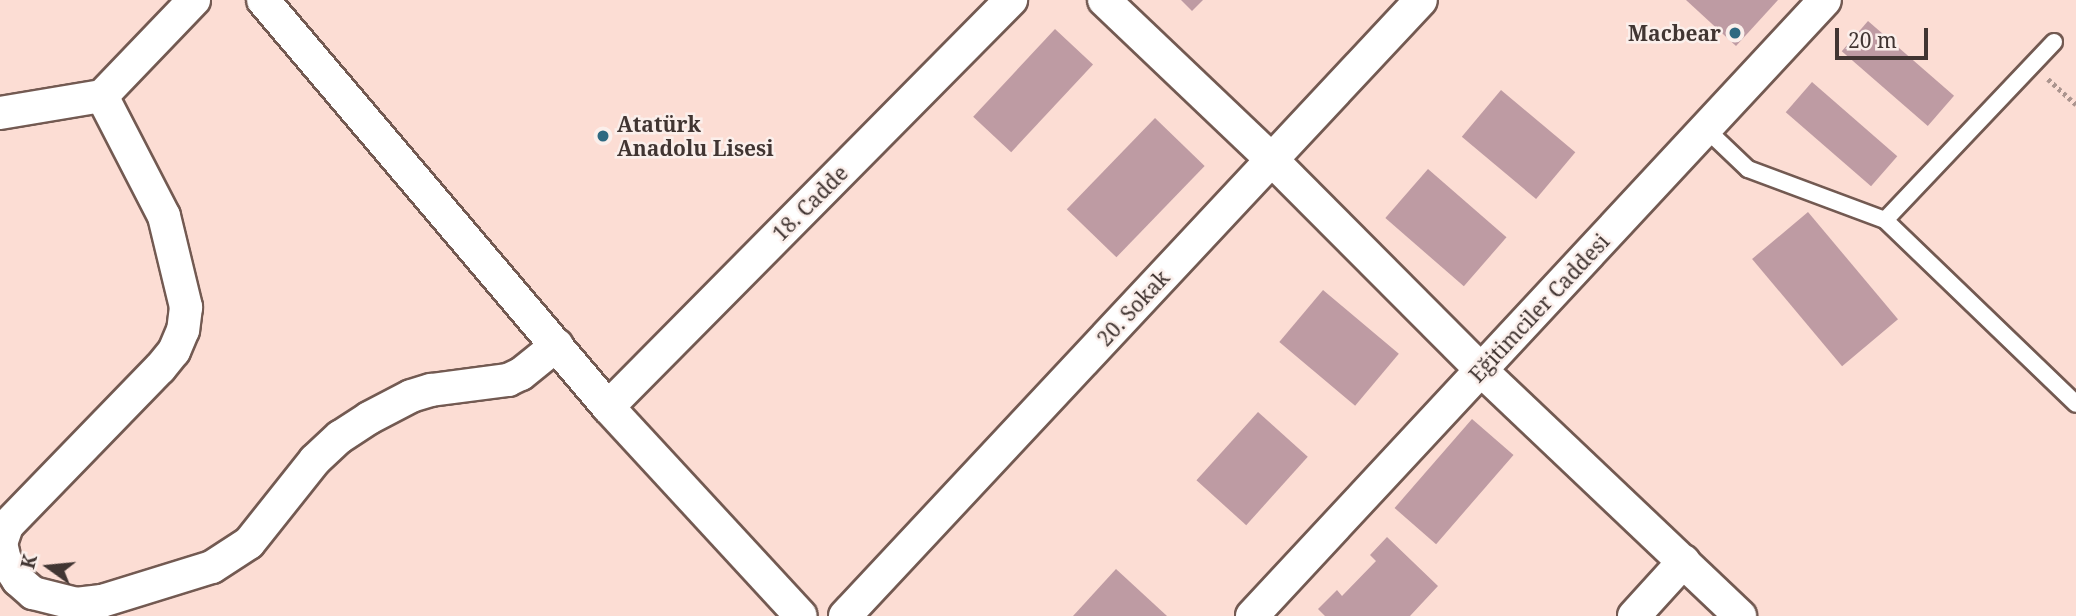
<!DOCTYPE html>
<meta charset="utf-8">
<style>
body{margin:0}
#map{position:relative;width:2076px;height:616px;overflow:hidden;background:#fcddd4;font-family:"Noto Serif",serif}
div>[style]{position:absolute}
[style*='--x']{left:calc(var(--x)*1px);top:calc(var(--y)*1px);width:calc(var(--w)*1px);rotate:calc(var(--a)*1deg)}
.building>*{inset:0;background:#be9ba3;transform-origin:0 0}
.path>*{height:4.5px;margin-top:-2.25px;transform-origin:0;background:repeating-linear-gradient(90deg,#ab948e 0 3.5px,transparent 0 7px)}
.roads{filter:drop-shadow(2px 0 #735a52) drop-shadow(-2px 0 #735a52) drop-shadow(0 2px #735a52) drop-shadow(0 -2px #735a52)}
.lane>*{height:16px;margin:-8px;padding:0 8px;transform-origin:8px;border-radius:8px;background:#fff}
.street>*{height:32px;margin:-16px;padding:0 16px;transform-origin:16px;border-radius:16px;background:#fff}
.dots>*{width:19px;height:19px;translate:-50% -50%;box-sizing:border-box;border:4px solid #fbefeb;border-radius:50%}
span{translate:-50% -50%;white-space:nowrap;text-align:center;line-height:1.15;-webkit-text-stroke:5px #fbefeb;paint-order:stroke}
.poi-label{font-size:21px;color:#413532;font-weight:700}
.right{translate:-100% -50%;text-align:right}
.left{translate:0 -50%;text-align:left}
.street-label{font-size:21px;color:#413532}
.north{position:absolute;left:14px;top:532px;width:70px;height:70px;-webkit-text-stroke:5px #fbefeb;paint-order:stroke;rotate:285deg;font-size:19px;font-weight:700;line-height:28px;text-align:center;color:#413532}
.north::after{content:'';display:block;margin:auto;width:24px;height:32px;background:#413532;clip-path:polygon(50% 0,100% 100%,50% 72%,0 100%)}
.scale{position:absolute;left:1835px;top:28px;width:93px;height:32px;box-sizing:border-box;border:4px solid #413532;border-top:0;padding-left:9px;font-size:21px;line-height:24px;white-space:nowrap;color:#413532;-webkit-text-stroke:5px #fbefeb;paint-order:stroke}
</style>
<div id="map">
<div class="building">
<i style="clip-path:polygon(1181px 0,1203px 0,1192px 11px)"></i>
<i style="clip-path:polygon(1686px 0,1778px 0,1736px 46px)"></i>
<i style="left:1868px;top:21px;width:114px;height:40px;rotate:41deg"></i>
<i style="left:1055px;top:29px;width:52px;height:120px;rotate:43deg"></i>
<i style="left:1812px;top:82px;width:113px;height:40px;rotate:41deg"></i>
<i style="left:1501px;top:90px;width:97px;height:61px;rotate:40deg"></i>
<i style="left:1155px;top:118px;width:69px;height:127px;rotate:44deg"></i>
<i style="left:1428px;top:169px;width:104px;height:65px;rotate:41deg"></i>
<i style="left:1808px;top:212px;width:140px;height:73px;rotate:50deg"></i>
<i style="left:1323px;top:290px;width:99px;height:68px;rotate:40deg"></i>
<i style="left:1258px;top:412px;width:67px;height:92px;rotate:42deg"></i>
<i style="left:1472px;top:419px;width:55px;height:118px;rotate:41deg"></i>
<i style="clip-path:polygon(1387px 537px,1438px 586px,1410px 616px,1325px 616px,1318px 609px,1337px 590px,1342px 596px,1376px 561px,1370px 555px)"></i>
<i style="clip-path:polygon(1116px 569px,1167px 616px,1073px 616px)"></i>
</div>
<div class="path">
<i style="--x:2048;--y:79;--w:38;--a:42"></i>
</div>
<div class="roads">
<div class="lane">
<i style="--x:2054;--y:42;--w:245;--a:133.5"></i>
<i style="--x:1885;--y:220;--w:265;--a:43.9"></i>
<i style="--x:1706;--y:129;--w:58;--a:43.6"></i>
<i style="--x:1748;--y:169;--w:146;--a:20.4"></i>
</div>
<div class="street">
<i style="--x:263;--y:0;--w:534;--a:49.71"></i>
<i style="--x:608;--y:407;--w:284;--a:47.3"></i>
<i style="--x:1104;--y:0;--w:229;--a:43.6"></i>
<i style="--x:1270;--y:158;--w:301;--a:45.1"></i>
<i style="--x:1482;--y:371;--w:356;--a:43.5"></i>
<i style="--x:102;--y:96;--w:135;--a:62.7"></i>
<i style="--x:164;--y:216;--w:94;--a:76.4"></i>
<i style="--x:186;--y:307;--w:23;--a:97"></i>
<i style="--x:183;--y:330;--w:23;--a:113"></i>
<i style="--x:174;--y:351;--w:22;--a:129"></i>
<i style="--x:160;--y:368;--w:220;--a:134.1"></i>
<i style="--x:7;--y:526;--w:18;--a:109"></i>
<i style="--x:1;--y:543;--w:17;--a:77"></i>
<i style="--x:5;--y:560;--w:24;--a:57"></i>
<i style="--x:18;--y:580;--w:20;--a:41"></i>
<i style="--x:33;--y:593;--w:44;--a:14.3"></i>
<i style="--x:76;--y:604;--w:26;--a:-7"></i>
<i style="--x:102;--y:601;--w:115;--a:-17.2"></i>
<i style="--x:212;--y:567;--w:44;--a:-33"></i>
<i style="--x:249;--y:543;--w:106;--a:-51.5"></i>
<i style="--x:315;--y:460;--w:34;--a:-43"></i>
<i style="--x:340;--y:437;--w:35;--a:-33"></i>
<i style="--x:369;--y:418;--w:47;--a:-27.6"></i>
<i style="--x:411;--y:396;--w:21;--a:-17"></i>
<i style="--x:431;--y:390;--w:78;--a:-7.4"></i>
<i style="--x:508;--y:380;--w:14;--a:-25"></i>
<i style="--x:521;--y:374;--w:46;--a:-38.9"></i>
<i style="--x:0;--y:113;--w:103;--a:-9.5"></i>
<i style="--x:102;--y:96;--w:133;--a:-46.2"></i>
<i style="--x:608;--y:407;--w:573;--a:-45.28"></i>
<i style="--x:845;--y:616;--w:843;--a:-46.92"></i>
<i style="--x:1252;--y:616;--w:841;--a:-47.07"></i>
<i style="--x:1634;--y:616;--w:74;--a:-47.7"></i>
</div>
</div>
<div class="dots">
<i style="left:1735px;top:33px;background:#2e6981"></i>
<i style="left:603px;top:136px;background:#2e6981"></i>
</div>
<div class="poi-label">
<span class="right" style="left:1721px;top:33px">Macbear</span>
<span class="left" style="left:617px;top:136px">Atatürk<br>Anadolu Lisesi</span>
</div>
<div class="street-label">
<span style="left:810px;top:203px;rotate:-45deg">18. Cadde</span>
<span style="left:1133px;top:308px;rotate:-47deg">20. Sokak</span>
<span style="left:1539px;top:308px;rotate:-47deg">Eğitimciler Caddesi</span>
</div>
<div class="north">K</div>
<div class="scale">20 m</div>
</div>
